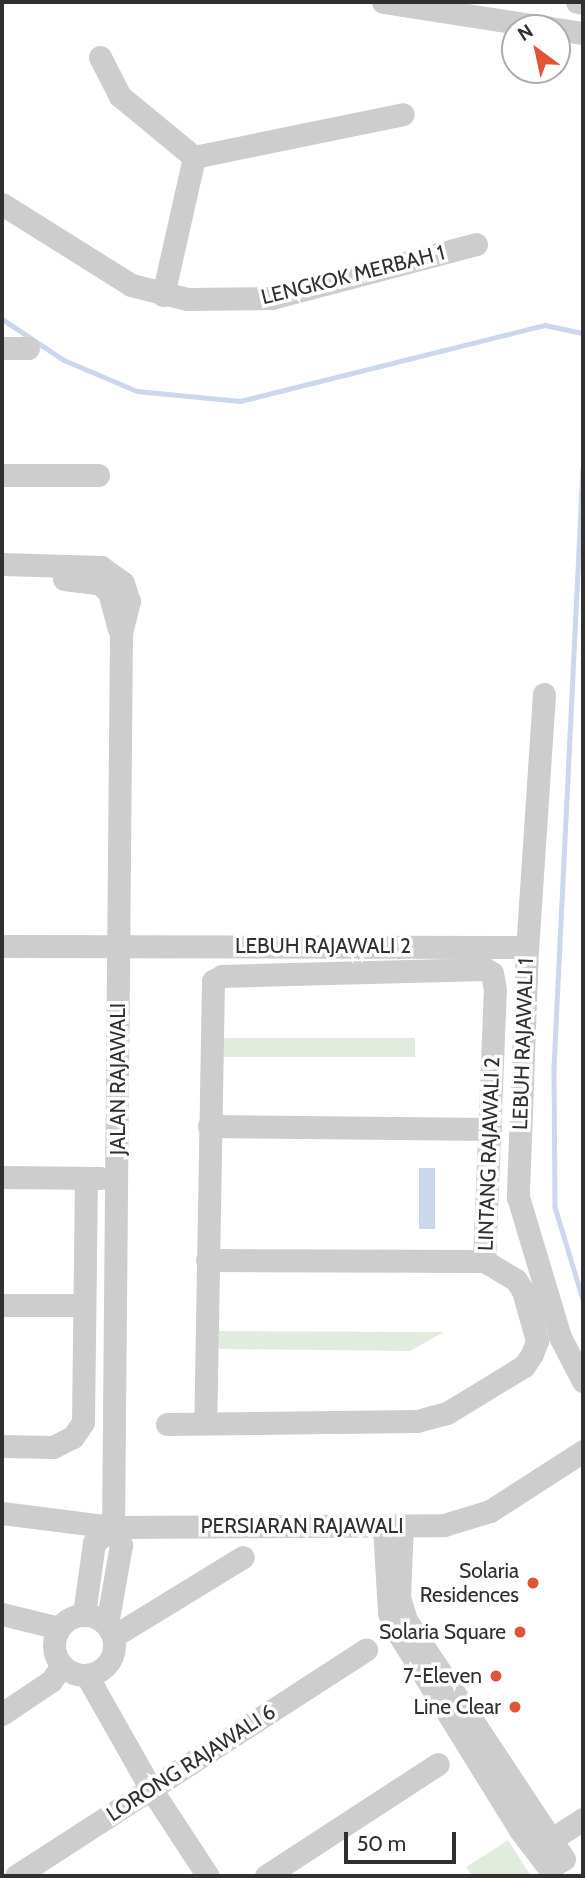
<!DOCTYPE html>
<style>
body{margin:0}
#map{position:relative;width:585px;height:1878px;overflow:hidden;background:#fff;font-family:Cabin,sans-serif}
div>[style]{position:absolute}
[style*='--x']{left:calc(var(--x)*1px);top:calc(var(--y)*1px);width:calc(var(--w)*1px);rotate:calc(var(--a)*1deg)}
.green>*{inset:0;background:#e2ecde;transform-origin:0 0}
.water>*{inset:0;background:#cbd7ec;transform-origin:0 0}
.stream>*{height:4.5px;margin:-2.25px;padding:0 2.25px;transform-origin:2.25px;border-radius:2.25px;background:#cbd7ec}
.minor>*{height:23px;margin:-11.5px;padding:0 11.5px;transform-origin:11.5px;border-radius:11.5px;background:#cdcdcd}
.minor>.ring{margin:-11.5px;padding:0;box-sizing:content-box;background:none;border:23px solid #cdcdcd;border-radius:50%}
.dots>*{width:19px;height:19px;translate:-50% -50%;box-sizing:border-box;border:4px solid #fff;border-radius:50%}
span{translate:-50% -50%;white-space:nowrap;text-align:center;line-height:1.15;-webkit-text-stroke:7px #fff;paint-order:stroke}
.street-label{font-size:21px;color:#303030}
.poi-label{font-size:21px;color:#303030}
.right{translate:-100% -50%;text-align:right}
.frame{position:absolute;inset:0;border:4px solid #303030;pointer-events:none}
.north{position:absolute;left:501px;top:14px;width:70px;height:70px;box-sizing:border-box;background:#fff;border:2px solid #acacac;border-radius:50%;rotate:327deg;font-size:19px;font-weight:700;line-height:28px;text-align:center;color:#303030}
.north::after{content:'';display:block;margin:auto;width:24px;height:32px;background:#e25436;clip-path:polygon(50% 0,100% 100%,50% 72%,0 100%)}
.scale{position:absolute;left:344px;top:1832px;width:112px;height:32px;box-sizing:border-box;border:4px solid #303030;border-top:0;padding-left:9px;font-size:21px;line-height:24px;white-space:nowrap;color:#303030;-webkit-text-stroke:5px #fff;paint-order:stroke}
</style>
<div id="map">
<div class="green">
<i style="left:222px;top:1038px;width:193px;height:19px"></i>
<i style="clip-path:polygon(219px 1331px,444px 1332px,410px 1351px,219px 1349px)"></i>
<i style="clip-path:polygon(508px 1840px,531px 1876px,472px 1876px,466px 1867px)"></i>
</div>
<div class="water">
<i style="left:419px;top:1168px;width:16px;height:61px"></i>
</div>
<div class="stream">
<i style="--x:2;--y:319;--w:74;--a:33.5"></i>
<i style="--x:64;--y:360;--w:79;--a:23"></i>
<i style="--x:137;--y:391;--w:103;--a:5.5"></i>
<i style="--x:240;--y:401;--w:314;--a:-14"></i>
<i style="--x:545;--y:325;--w:39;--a:12"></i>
<i style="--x:583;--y:468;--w:601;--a:92.77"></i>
<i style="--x:554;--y:1068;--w:139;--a:89.6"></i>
<i style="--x:555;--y:1207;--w:96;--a:73.1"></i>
</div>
<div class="minor">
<i style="--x:383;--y:2;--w:169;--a:8.8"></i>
<i style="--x:577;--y:2;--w:6;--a:9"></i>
<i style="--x:557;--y:29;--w:26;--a:9"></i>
<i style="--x:100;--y:57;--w:44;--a:62.9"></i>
<i style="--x:120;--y:96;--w:96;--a:39.5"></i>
<i style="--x:194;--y:157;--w:213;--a:-11.6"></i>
<i style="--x:2;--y:204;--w:152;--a:32.1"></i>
<i style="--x:131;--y:285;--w:58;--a:14"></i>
<i style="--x:187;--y:299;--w:85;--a:-0.7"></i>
<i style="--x:272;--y:298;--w:211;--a:-14.8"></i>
<i style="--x:163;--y:295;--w:141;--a:-77.3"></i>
<i style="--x:2;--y:348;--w:26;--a:0"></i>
<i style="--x:2;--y:475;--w:96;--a:0"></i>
<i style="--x:2;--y:564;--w:99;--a:1.7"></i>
<i style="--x:101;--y:567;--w:27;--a:36"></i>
<i style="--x:123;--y:583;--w:19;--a:72"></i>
<i style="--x:129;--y:601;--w:32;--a:104"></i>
<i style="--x:121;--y:632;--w:895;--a:90.51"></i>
<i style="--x:113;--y:1527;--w:20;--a:66"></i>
<i style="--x:121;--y:1545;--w:80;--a:100"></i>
<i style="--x:64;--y:579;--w:35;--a:7"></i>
<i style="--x:99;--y:583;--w:13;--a:42"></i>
<i style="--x:109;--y:592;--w:38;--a:75"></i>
<i style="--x:544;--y:694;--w:254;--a:93.8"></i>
<i style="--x:527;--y:947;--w:250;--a:92.1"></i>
<i style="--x:518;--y:1197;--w:146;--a:73.3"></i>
<i style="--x:560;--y:1337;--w:50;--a:62.4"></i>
<i style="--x:2;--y:946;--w:525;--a:0.11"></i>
<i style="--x:209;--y:1126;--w:281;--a:0.6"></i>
<i style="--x:2;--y:1177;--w:98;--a:0.6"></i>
<i style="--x:207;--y:1260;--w:277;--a:0.2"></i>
<i style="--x:2;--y:1305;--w:82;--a:0"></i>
<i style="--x:167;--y:1424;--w:250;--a:-0.7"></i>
<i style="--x:417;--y:1421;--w:31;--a:-15"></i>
<i style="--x:447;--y:1413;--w:90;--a:-31.4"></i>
<i style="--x:524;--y:1366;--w:14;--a:-56"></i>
<i style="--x:532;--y:1354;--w:14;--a:-69"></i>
<i style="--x:537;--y:1341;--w:52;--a:-105.6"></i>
<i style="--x:523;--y:1291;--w:13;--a:-122"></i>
<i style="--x:516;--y:1280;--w:37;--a:-149"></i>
<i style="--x:484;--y:1261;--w:271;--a:-87.7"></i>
<i style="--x:495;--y:990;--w:17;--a:-100"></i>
<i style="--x:492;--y:973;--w:8;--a:-150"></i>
<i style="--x:485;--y:969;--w:263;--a:178.5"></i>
<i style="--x:222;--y:976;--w:10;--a:151"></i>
<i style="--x:213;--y:981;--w:440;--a:91"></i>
<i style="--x:2;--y:1446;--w:51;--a:1.1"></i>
<i style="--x:53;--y:1447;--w:22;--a:-27"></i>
<i style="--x:73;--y:1437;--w:18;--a:-56"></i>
<i style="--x:83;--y:1422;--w:243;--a:-89.3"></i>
<i style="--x:2;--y:1513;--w:112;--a:7.2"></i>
<i style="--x:113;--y:1527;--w:331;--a:-0.3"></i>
<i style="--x:444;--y:1525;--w:48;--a:-16.9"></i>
<i style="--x:490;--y:1511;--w:111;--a:-32.8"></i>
<i style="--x:384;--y:1526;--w:87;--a:86.7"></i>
<i style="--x:389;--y:1613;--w:22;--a:66"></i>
<i style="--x:398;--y:1633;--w:232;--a:58.2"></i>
<i style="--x:520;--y:1830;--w:48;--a:52.7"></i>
<i style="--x:549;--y:1868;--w:17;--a:-31"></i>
<i style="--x:564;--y:1859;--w:287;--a:-123.5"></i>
<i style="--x:406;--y:1620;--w:24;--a:-107"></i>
<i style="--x:399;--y:1597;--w:71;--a:-87.6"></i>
<i style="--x:2;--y:1614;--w:59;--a:13.8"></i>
<i style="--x:84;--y:1614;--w:72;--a:-82"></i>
<i style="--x:94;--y:1543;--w:25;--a:-40"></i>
<i class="ring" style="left:54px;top:1615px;width:37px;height:37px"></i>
<i style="--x:114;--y:1636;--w:151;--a:-31.5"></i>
<i style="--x:87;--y:1676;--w:130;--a:60.5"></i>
<i style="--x:151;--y:1789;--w:104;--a:56.8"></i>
<i style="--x:2;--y:1714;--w:59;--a:-34"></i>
<i style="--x:51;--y:1681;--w:19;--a:-54"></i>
<i style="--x:538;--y:1848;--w:54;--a:-32.8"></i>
<i style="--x:16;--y:1876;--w:417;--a:-32.9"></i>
<i style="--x:266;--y:1876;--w:205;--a:-33.1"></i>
</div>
<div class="dots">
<i style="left:533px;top:1583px;background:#e25436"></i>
<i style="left:520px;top:1632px;background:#e25436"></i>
<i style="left:496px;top:1676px;background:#e25436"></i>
<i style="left:515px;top:1707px;background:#e25436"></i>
</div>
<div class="street-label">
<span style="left:353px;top:275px;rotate:-14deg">LENGKOK MERBAH 1</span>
<span style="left:323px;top:946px">LEBUH RAJAWALI 2</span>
<span style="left:523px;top:1044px;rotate:-88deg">LEBUH RAJAWALI 1</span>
<span style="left:118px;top:1079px;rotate:-90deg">JALAN RAJAWALI</span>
<span style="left:489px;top:1154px;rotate:-88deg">LINTANG RAJAWALI 2</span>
<span style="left:302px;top:1526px">PERSIARAN RAJAWALI</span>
<span style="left:191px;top:1763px;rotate:-33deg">LORONG RAJAWALI 6</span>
</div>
<div class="poi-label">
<span class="right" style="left:519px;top:1583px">Solaria<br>Residences</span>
<span class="right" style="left:506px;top:1632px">Solaria Square</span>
<span class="right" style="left:482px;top:1676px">7-Eleven</span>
<span class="right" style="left:501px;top:1707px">Line Clear</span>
</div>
<div class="frame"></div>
<div class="north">N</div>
<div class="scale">50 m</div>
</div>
